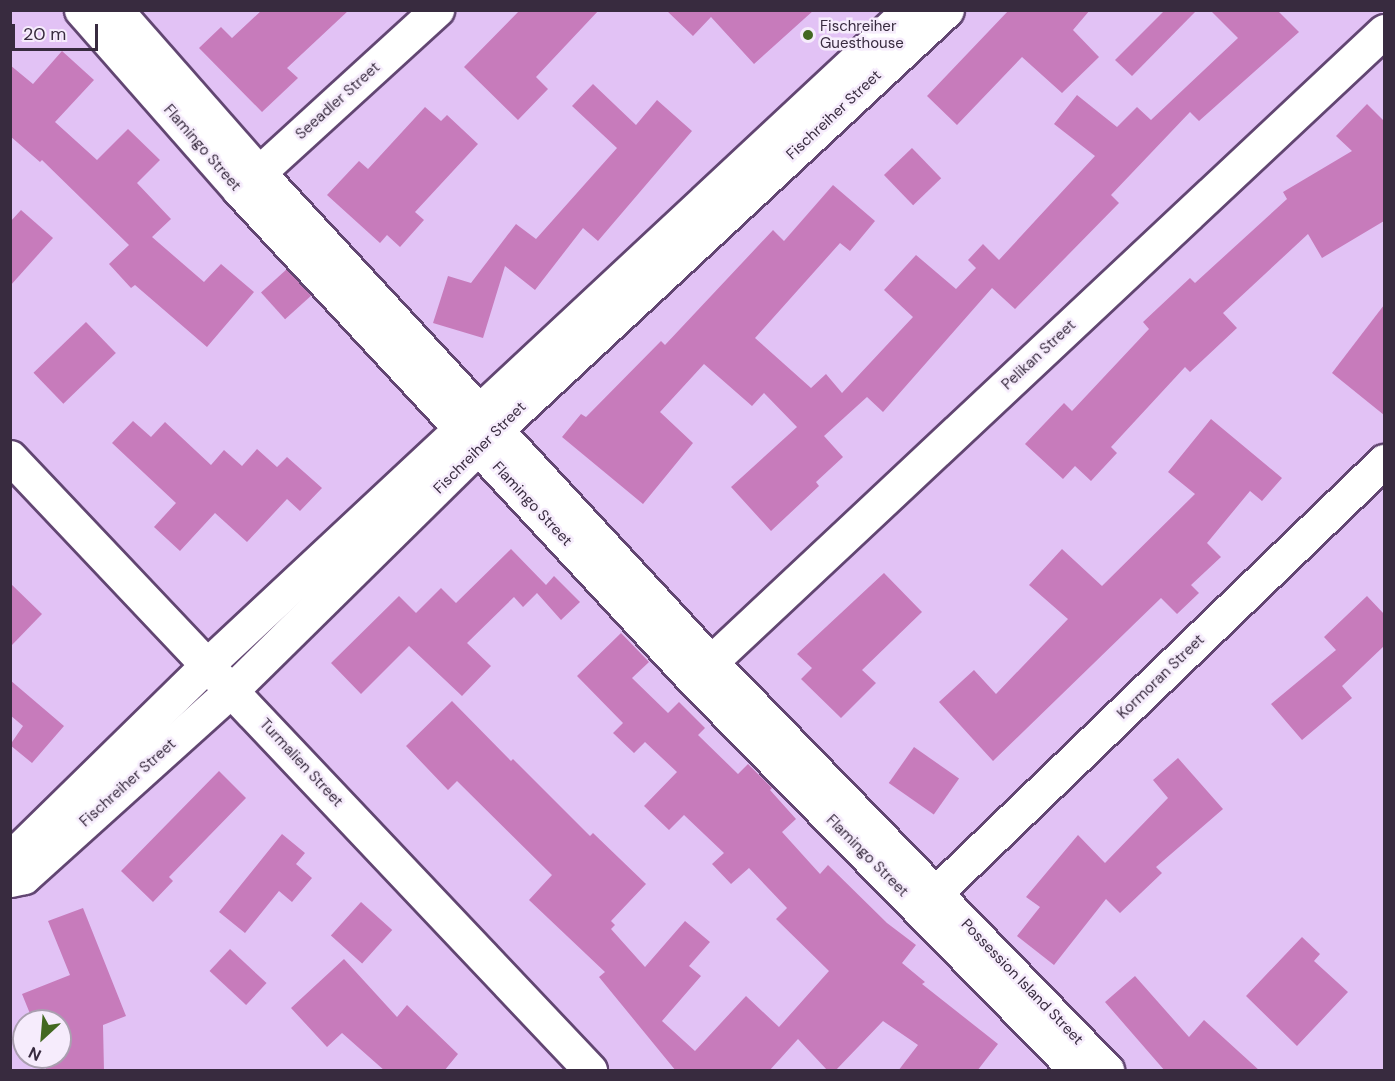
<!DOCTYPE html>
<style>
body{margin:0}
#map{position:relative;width:1395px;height:1081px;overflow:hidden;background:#e2c2f5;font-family:"DM Sans",sans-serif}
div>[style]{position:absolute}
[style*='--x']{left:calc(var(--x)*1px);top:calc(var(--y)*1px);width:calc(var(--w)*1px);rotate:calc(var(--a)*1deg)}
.building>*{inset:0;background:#c77bbb;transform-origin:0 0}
.roads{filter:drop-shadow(2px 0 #624672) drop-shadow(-2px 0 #624672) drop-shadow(0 2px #624672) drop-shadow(0 -2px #624672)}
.minor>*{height:33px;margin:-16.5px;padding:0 16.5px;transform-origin:16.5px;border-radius:16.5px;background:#fff}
.dots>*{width:16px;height:16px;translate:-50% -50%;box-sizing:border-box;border:3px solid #f6ecfc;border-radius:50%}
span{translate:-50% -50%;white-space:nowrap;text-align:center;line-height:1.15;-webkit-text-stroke:5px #f6ecfc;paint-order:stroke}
.poi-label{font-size:15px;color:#382b3f}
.left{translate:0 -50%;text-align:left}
.street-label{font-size:15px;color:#382b3f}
.frame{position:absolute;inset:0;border:12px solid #382b3f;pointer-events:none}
.north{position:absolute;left:12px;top:1009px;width:60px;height:60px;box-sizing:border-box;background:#f6ecfc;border:2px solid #aa9fb0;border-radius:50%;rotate:206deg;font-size:16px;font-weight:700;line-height:24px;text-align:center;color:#382b3f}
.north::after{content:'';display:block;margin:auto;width:21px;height:27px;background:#436821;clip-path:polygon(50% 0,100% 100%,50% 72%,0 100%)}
.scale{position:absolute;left:12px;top:24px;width:86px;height:27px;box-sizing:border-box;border:3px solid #382b3f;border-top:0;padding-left:8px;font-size:18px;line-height:21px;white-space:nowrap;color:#382b3f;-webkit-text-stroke:4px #f6ecfc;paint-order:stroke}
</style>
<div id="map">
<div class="building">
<i style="clip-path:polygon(262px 10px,349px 10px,287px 68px,298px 78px,262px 112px,199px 48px,221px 27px,232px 38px)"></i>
<i style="clip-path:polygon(520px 10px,599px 10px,536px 77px,548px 89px,518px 120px,464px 67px)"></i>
<i style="clip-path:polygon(666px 10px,814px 10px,754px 64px,711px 17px,693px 36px)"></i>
<i style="clip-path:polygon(1009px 10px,1090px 10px,1073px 30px,1099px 57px,1062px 93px,1022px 57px,957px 125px,927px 96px)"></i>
<i style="clip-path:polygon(1165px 10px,1197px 10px,1132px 76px,1115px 60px)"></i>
<i style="clip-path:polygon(1210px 10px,1277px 10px,1299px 32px,1199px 121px,1190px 112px,1111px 195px,1119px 203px,1015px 309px,992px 288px,883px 412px,867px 397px,824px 436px,843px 457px,816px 482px,819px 486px,771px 531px,731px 487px,797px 427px,764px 393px,752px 406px,704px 364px,660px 412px,693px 443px,643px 504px,562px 437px,581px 414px,586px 417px,661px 341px,665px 345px,773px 230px,784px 241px,833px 185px,875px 221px,850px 251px,840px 243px,755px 338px,811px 388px,826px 374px,842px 393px,913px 317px,884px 290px,916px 255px,956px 289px,976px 268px,968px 260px,983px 244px,999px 260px,1095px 156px,1054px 124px,1077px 95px,1117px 127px,1137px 107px,1151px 120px,1238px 38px)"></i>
<i style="clip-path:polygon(62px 51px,94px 80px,55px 122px,97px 160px,128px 129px,160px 160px,137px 183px,171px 219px,152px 237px,204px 282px,221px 264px,254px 292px,207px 347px,135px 285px,131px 288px,109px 264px,129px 245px,42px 160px,40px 162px,10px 136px,10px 65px,33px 84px)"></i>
<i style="clip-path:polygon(593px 84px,636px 125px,657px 100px,692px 131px,598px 241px,583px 228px,535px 290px,505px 266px,483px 338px,433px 323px,448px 276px,471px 283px,516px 224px,536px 239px,617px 148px,572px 106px)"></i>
<i style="clip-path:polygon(1367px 104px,1384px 121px,1384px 221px,1322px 258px,1308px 234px,1223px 313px,1237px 328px,1190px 372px,1185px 367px,1111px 447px,1117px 453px,1091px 481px,1075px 466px,1063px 479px,1025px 444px,1064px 403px,1072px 411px,1149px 329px,1143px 322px,1190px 278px,1195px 283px,1287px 199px,1283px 192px,1352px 151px,1336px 136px)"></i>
<i style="clip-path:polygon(425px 107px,441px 121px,447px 115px,478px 144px,415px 212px,424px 220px,400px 247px,387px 235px,380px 243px,327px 195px,359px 161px,368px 169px)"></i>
<i style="left:912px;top:148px;width:42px;height:39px;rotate:46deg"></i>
<i style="clip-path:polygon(21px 210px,53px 238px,10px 286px,10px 222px)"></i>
<i style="left:287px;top:269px;width:36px;height:35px;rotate:48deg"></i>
<i style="clip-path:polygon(1384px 305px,1384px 415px,1332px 373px)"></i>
<i style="left:86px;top:322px;width:43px;height:73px;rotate:46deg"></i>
<i style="clip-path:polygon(1211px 419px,1282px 478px,1262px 501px,1250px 491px,1207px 543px,1221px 557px,1191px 585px,1199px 593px,1177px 614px,1161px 598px,993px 761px,939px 702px,974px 670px,996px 694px,1068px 619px,1029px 585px,1062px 549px,1102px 586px,1195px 494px,1168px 472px)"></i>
<i style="clip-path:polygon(133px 421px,151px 437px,165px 422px,211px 465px,224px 450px,242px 466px,257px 449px,277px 467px,287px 457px,322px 488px,300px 511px,287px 499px,247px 542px,215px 513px,180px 551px,154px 527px,176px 503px,112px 443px)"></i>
<i style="clip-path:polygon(511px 549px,546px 585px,554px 576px,580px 602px,561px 620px,537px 593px,523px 607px,514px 597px,467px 643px,491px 666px,462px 696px,409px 646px,361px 694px,331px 663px,399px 596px,416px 613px,441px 588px,456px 603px)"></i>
<i style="clip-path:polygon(884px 573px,922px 612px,862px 670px,876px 683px,841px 718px,801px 679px,812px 668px,797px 654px)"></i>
<i style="clip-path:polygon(10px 583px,42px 614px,10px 647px)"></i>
<i style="clip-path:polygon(1367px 596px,1384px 614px,1384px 646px,1342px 686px,1352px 698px,1302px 740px,1271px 704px,1336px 650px,1324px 637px)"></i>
<i style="clip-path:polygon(621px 633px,649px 662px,632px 678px,668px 713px,679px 702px,705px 728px,698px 735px,738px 774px,748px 764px,772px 788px,770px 790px,796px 819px,782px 832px,820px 874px,828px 865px,887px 923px,916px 945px,902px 963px,925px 982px,922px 984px,998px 1044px,977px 1071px,898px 1071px,918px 1045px,883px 1021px,835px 1071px,828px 1071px,798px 1039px,769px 1071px,676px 1071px,599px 977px,605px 972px,529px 900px,552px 875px,457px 781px,448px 790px,406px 746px,452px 701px,511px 761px,513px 759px,590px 836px,593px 833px,646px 884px,611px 921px,615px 925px,611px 929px,645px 967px,685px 921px,710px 942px,689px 966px,701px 976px,662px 1021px,695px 1051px,746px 996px,779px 1027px,829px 971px,776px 919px,787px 908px,749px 868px,731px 884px,712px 864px,724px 853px,684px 815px,669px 830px,644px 806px,677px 772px,645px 742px,634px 753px,613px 733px,623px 723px,577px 676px)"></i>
<i style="clip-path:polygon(10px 680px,64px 726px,32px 763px,10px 745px,23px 726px,10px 715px)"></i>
<i style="left:914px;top:747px;width:55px;height:44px;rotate:35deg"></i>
<i style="clip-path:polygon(1178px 758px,1223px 809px,1156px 867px,1162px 873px,1120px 913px,1106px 899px,1054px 965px,1017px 936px,1040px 907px,1026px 897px,1078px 835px,1105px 863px,1168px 798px,1153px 780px)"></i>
<i style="clip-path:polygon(219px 771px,246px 798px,169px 877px,173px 881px,153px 902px,121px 871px)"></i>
<i style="clip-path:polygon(282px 834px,305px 853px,296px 864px,312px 878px,292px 902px,279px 891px,245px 933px,219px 912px)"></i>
<i style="left:361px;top:902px;width:42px;height:45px;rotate:42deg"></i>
<i style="clip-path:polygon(83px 908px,126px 1016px,103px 1025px,104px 1071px,46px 1071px,46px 1057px,60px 1057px,60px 1021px,33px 1021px,22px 994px,70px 975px,48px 921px)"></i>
<i style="clip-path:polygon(1302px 937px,1320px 954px,1314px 961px,1348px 992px,1297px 1046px,1246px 996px)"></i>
<i style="left:230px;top:949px;width:50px;height:30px;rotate:43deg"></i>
<i style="clip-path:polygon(344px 959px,397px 1017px,407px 1005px,458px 1054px,444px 1071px,385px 1071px,342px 1033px,327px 1047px,291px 1008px)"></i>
<i style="clip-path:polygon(1135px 976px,1189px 1037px,1204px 1020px,1260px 1071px,1165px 1071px,1105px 1002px)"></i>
</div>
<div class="roads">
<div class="minor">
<i style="--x:81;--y:10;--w:240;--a:48.7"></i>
<i style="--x:239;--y:190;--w:667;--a:47.13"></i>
<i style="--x:693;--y:679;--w:547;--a:45.59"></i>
<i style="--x:116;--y:10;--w:217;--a:48.7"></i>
<i style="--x:259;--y:173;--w:666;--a:47.25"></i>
<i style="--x:711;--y:662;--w:569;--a:45.86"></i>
<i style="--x:243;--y:187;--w:263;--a:-42.4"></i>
<i style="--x:10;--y:457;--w:844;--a:46.58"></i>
<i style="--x:696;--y:676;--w:943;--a:-43.15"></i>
<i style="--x:10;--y:858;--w:276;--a:-44.4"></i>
<i style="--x:207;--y:665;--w:960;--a:-43.02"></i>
<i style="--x:10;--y:880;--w:14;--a:-12"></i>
<i style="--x:24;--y:877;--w:280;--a:-42"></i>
<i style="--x:232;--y:690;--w:371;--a:-44.6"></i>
<i style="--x:496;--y:430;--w:616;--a:-42.96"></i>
<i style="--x:921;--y:907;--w:643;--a:-43.93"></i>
</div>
</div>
<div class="dots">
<i style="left:808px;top:35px;background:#436821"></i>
</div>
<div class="poi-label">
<span class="left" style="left:820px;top:35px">Fischreiher<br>Guesthouse</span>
</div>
<div class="street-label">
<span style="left:338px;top:101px;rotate:-42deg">Seeadler Street</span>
<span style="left:834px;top:115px;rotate:-43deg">Fischreiher Street</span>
<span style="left:202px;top:148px;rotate:49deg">Flamingo Street</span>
<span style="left:1039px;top:355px;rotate:-43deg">Pelikan Street</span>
<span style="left:480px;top:448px;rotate:-45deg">Fischreiher Street</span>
<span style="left:532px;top:504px;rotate:47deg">Flamingo Street</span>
<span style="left:1161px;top:677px;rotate:-44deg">Kormoran Street</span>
<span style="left:301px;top:763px;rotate:47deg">Turmalien Street</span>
<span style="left:128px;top:783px;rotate:-42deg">Fischreiher Street</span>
<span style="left:867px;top:856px;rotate:45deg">Flamingo Street</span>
<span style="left:1022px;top:982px;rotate:46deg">Possession Island Street</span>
</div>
<div class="frame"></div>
<div class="north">N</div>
<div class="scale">20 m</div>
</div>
